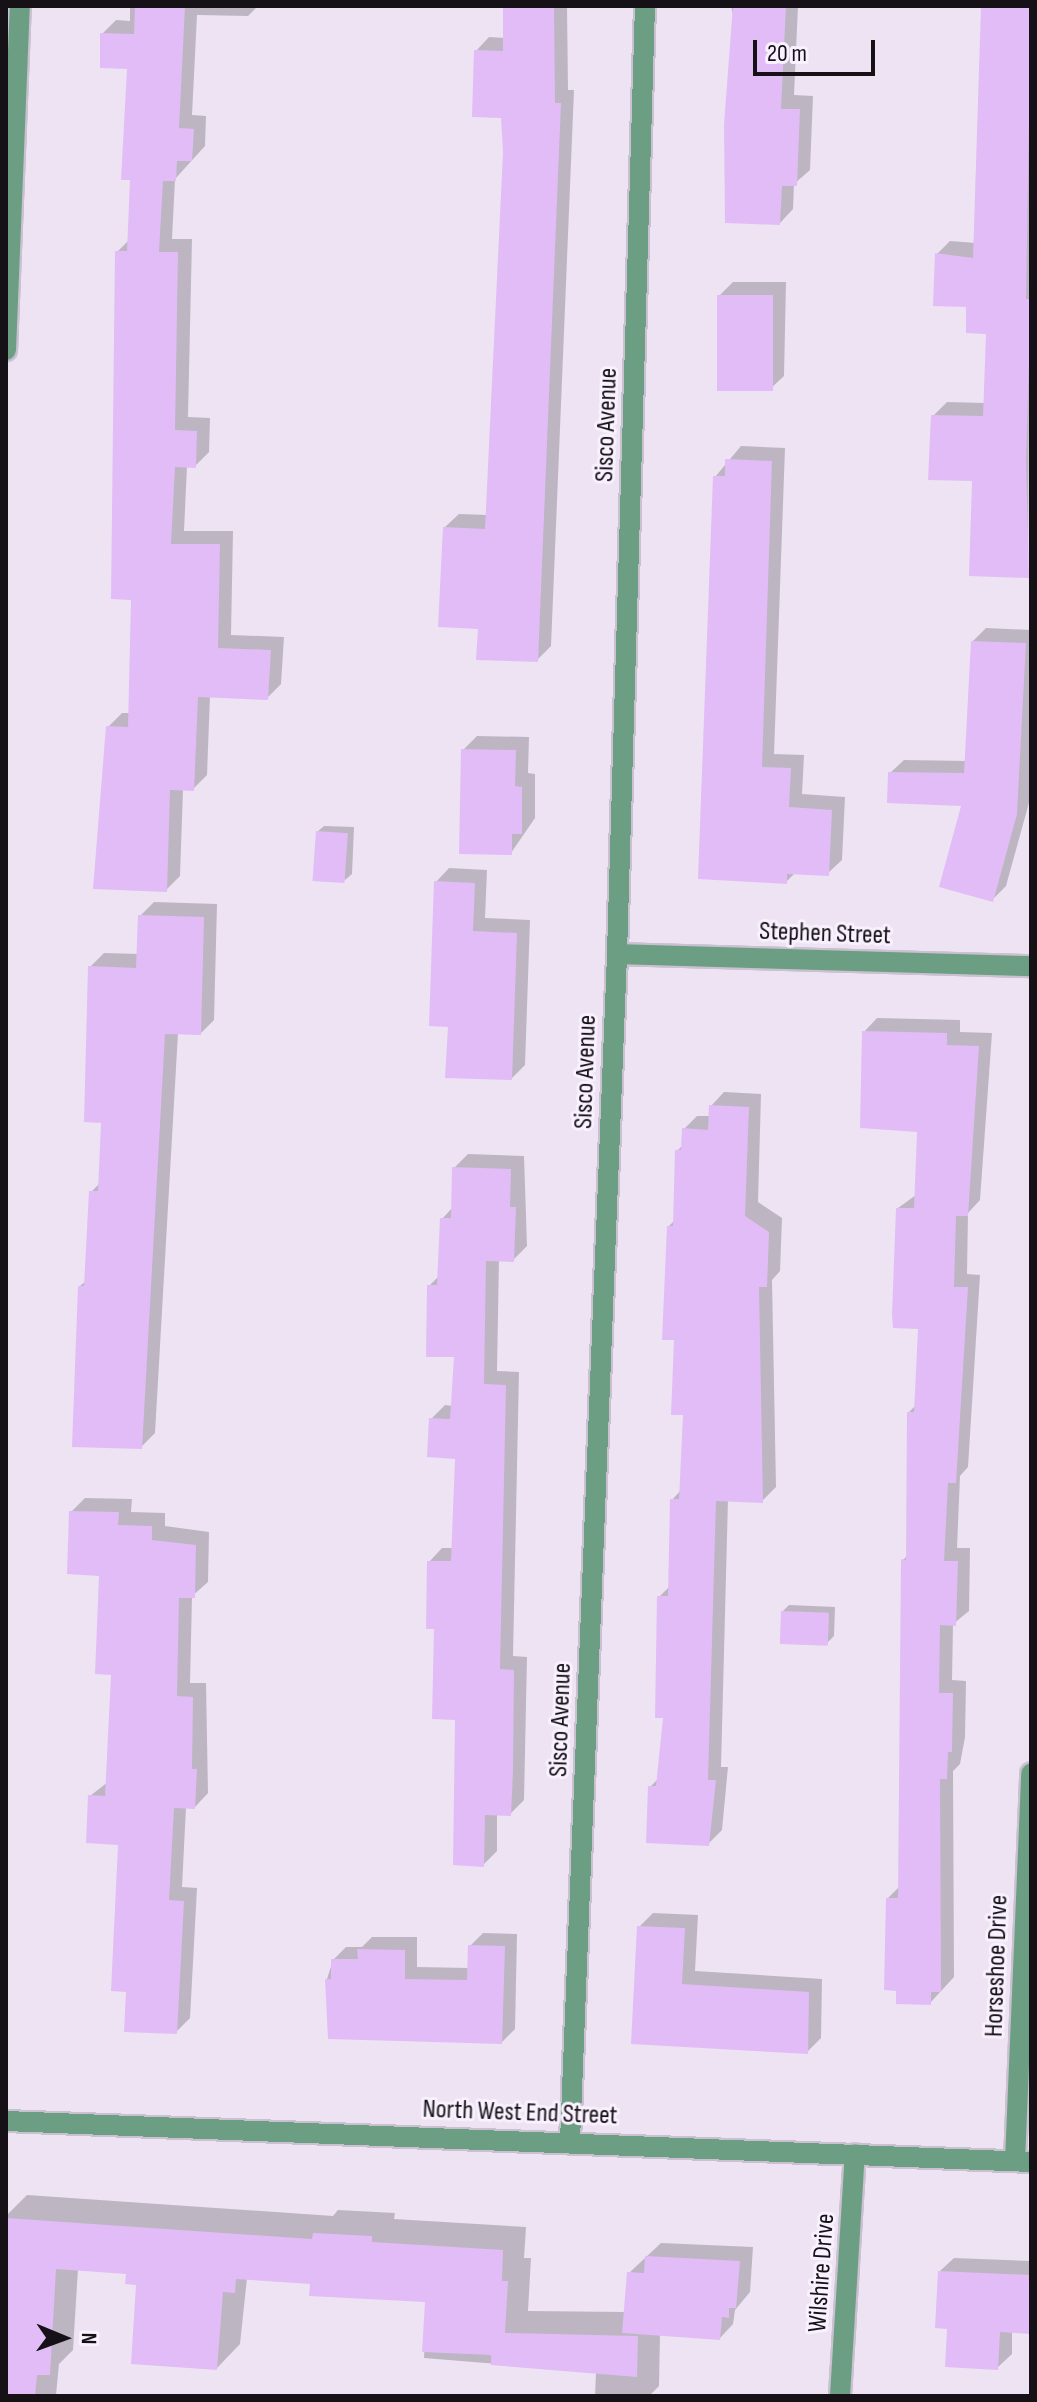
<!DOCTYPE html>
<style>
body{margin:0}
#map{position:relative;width:1037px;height:2402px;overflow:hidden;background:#ede3f3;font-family:"Sofia Sans Condensed",sans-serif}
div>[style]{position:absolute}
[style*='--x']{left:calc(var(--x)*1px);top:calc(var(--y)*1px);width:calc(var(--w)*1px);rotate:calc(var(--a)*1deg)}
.shadow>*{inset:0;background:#0003}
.building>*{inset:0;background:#e2bcf7;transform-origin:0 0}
.roads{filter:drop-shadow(2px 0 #cac1d0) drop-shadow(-2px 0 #cac1d0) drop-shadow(0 2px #cac1d0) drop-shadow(0 -2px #cac1d0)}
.minor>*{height:20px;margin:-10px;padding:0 10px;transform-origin:10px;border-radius:10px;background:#6b9e83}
.tertiary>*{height:20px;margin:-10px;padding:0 10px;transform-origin:10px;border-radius:10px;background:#6b9e83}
span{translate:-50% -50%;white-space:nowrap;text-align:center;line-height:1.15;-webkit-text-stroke:6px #f9f1fe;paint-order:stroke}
.street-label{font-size:26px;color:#151117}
.frame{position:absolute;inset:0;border:8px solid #151117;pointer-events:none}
.north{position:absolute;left:24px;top:2298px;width:80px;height:80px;-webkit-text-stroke:6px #f9f1fe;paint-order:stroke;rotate:91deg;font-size:22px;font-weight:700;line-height:32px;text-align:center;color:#151117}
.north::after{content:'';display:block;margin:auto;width:28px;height:36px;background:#151117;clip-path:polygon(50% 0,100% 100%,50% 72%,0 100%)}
.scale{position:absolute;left:753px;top:40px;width:122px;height:36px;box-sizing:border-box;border:4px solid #151117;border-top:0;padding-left:10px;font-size:24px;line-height:28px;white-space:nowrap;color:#151117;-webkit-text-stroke:6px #f9f1fe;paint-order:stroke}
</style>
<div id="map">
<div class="shadow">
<i style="clip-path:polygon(130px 6px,258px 6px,248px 16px,197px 15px,192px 115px,206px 116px,205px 146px,175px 179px,172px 239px,192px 239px,188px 417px,210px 418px,209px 452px,195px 466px,187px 466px,184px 531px,233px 531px,231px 635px,284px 637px,281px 684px,267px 698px,210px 696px,207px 775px,193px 789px,183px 789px,180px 876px,166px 890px,108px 727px,122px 713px,130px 713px,133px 598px,117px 252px,129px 240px,132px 178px,129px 67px,102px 34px,116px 20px,130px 21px)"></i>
<i style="clip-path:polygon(505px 6px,567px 6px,568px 90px,574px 90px,551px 646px,537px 660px,445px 527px,459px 514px,488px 515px,505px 152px,503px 116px,476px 51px,489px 37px,505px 38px)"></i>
<i style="clip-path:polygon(731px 6px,798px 6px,794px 95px,813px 96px,810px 170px,794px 184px,793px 209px,780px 223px)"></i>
<i style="clip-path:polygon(983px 6px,1031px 6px,1028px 576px,933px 416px,947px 402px,985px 403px,988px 332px,937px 254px,950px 241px,976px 243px)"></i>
<i style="clip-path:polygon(733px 282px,786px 282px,784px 376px,770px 389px,719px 296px)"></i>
<i style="clip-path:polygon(741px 446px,785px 448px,774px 754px,804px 755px,802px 794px,845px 797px,842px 860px,828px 873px,796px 872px,786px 882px,700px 877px,715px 477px)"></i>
<i style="clip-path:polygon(986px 628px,1031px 630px,1030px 799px,1006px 886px,992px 900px,964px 804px,890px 773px,904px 760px,967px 761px,973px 641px)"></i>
<i style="clip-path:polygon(477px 736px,529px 737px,528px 773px,535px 774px,535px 818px,511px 853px,463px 750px)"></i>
<i style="clip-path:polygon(324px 826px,354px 827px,352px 874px,345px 880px,317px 832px)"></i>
<i style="clip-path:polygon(449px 868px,487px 870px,485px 918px,530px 920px,525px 1065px,512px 1078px,436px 882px)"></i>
<i style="clip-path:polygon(154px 902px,217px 904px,214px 1020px,201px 1033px,178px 1033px,155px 1433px,141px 1447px,80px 1286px,87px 1280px,91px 1192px,100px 1183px,103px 1121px,90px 967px,104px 953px,139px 954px,140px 916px)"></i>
<i style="clip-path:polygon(877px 1018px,960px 1020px,960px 1032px,992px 1033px,980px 1200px,968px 1213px,967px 1274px,980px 1275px,968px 1467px,960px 1476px,957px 1548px,970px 1548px,969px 1611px,953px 1624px,952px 1680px,966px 1681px,965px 1737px,960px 1764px,953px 1771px,954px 1977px,930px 2003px,888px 1898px,900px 1886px,903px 1560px,908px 1555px,909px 1412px,916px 1405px,920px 1327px,898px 1208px,916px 1195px,919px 1130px,864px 1032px)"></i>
<i style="clip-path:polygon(724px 1092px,761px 1094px,758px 1202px,782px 1218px,780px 1271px,772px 1280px,776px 1487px,762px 1501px,728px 1499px,721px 1767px,728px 1767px,722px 1830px,708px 1844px,650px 1787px,659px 1778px,665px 1716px,659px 1597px,670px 1586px,672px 1500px,681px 1490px,685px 1413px,669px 1226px,675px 1220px,677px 1151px,684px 1144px,684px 1129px,697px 1116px,710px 1116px,711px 1106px)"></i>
<i style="clip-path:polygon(468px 1154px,524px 1156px,527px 1246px,513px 1260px,499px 1259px,497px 1371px,519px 1372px,513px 1656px,527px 1657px,524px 1800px,510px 1814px,497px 1813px,497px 1851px,483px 1865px,429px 1562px,442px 1548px,453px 1548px,457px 1457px,431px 1419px,445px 1405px,453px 1406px,456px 1355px,429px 1286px,440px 1275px,442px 1219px,453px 1207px,454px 1168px)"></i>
<i style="clip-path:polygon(85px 1498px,132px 1499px,131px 1512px,165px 1513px,165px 1526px,209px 1532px,208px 1582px,192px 1596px,190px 1683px,206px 1683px,208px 1793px,195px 1807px,186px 1807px,182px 1887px,197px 1888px,190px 2018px,176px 2032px,128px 1990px,120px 1843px,90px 1796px,108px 1782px,113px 1673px,101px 1574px,71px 1512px)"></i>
<i style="clip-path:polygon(789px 1605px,835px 1607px,834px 1636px,827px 1643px,782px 1612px)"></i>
<i style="clip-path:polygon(653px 1913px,698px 1915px,695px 1971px,822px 1979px,821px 2038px,807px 2052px,633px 2042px,639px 1927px)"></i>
<i style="clip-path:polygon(483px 1933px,517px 1934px,515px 2029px,502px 2042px,327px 1979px,333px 1960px,346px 1947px,362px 1947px,372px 1937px,417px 1937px,417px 1967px,469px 1968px,470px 1946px)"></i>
<i style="clip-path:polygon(27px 2195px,333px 2216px,338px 2210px,395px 2213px,394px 2219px,526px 2227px,524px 2258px,531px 2258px,528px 2311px,626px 2312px,629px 2273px,661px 2243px,753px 2247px,750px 2292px,735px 2310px,733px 2324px,720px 2338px,660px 2334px,659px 2386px,649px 2396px,595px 2396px,596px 2372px,424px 2358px,427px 2301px,312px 2282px,247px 2278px,240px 2344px,217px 2368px,128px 2272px,78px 2269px,73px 2350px,59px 2364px,56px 2395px,6px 2396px,6px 2216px)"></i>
<i style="clip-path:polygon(954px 2258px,1031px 2261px,1031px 2332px,1012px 2331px,1012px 2354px,998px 2367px,940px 2271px)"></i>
</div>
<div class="building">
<i style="clip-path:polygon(135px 6px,185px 6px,179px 128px,194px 129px,192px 161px,177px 161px,176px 181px,163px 181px,159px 252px,178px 252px,175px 430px,197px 431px,196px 468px,175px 467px,171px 544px,220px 544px,218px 648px,271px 650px,268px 700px,198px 697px,194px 791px,170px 790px,167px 892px,93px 889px,106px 726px,128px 727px,131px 600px,111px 599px,115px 251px,127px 251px,130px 180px,121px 180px,127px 69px,100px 68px,100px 33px,134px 34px)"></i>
<i style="clip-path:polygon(503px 6px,554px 6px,555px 103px,561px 103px,538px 662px,476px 660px,478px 629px,438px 627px,443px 527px,485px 529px,503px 152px,501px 118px,472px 117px,474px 50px,503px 51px)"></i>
<i style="clip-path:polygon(733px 6px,786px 6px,781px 109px,800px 109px,797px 186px,782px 186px,780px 225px,725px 223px,724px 124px)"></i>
<i style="clip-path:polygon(981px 6px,1031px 6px,1026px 299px,1031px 299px,1026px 461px,1029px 578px,969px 576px,972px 481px,928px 480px,931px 415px,983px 416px,986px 334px,966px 333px,966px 307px,933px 306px,935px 253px,973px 258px)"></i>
<i style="left:717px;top:295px;width:56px;height:96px"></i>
<i style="clip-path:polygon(725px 459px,772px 461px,762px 767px,791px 768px,789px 807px,832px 810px,829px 876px,787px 874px,787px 884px,698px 879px,713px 476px,725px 476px)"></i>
<i style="clip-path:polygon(971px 641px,1026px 643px,1017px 814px,993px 902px,939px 887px,961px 806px,887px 803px,888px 772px,964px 773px)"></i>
<i style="clip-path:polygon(461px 749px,516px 750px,515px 786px,522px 787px,522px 834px,512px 834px,512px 855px,459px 854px)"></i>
<i style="left:316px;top:831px;width:32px;height:50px;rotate:4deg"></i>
<i style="clip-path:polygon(434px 881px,475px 883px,473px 931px,517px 933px,512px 1080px,445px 1078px,448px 1027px,429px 1026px)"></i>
<i style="clip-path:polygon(138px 915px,204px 917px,201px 1035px,165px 1034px,142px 1449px,72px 1447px,78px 1286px,84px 1286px,89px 1191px,98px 1191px,101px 1123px,84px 1122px,88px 966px,136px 968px)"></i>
<i style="clip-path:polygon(862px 1031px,947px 1033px,947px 1045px,979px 1046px,968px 1216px,956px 1216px,954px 1287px,968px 1287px,956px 1483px,948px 1483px,944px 1561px,958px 1561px,956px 1626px,940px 1625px,939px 1693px,953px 1693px,952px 1752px,948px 1752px,947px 1779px,940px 1779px,941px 1992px,931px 1992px,931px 2005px,896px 2004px,896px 1991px,884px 1990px,886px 1898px,898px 1898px,901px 1559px,906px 1560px,907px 1412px,914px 1412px,918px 1329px,893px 1328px,892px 1315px,896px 1208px,914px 1208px,917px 1132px,860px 1128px)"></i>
<i style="clip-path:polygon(709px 1105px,749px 1107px,745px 1216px,769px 1232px,767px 1287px,759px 1287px,763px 1503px,716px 1501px,708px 1780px,716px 1780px,709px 1846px,646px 1843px,648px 1786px,656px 1786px,663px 1718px,655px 1718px,657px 1596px,668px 1596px,670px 1499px,679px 1499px,683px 1415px,671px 1415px,674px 1340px,662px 1340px,667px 1226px,673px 1226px,675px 1150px,681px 1150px,682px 1128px,708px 1130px)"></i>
<i style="clip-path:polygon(452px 1167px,511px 1169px,510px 1207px,516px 1207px,514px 1262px,486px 1261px,484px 1384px,506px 1385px,500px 1669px,514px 1670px,513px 1771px,511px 1816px,485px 1815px,484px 1867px,453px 1865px,455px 1720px,432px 1719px,434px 1629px,426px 1629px,427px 1561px,451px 1561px,455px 1459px,427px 1457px,429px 1418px,450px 1419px,454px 1357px,426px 1357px,427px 1285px,437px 1285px,440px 1218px,451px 1218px)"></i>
<i style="clip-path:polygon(69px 1511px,119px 1512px,118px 1525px,152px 1526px,152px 1540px,196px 1545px,195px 1598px,179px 1598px,177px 1696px,193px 1697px,192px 1769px,197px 1769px,195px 1809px,174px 1808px,169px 1900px,184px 1901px,177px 2034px,124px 2032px,126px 1992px,111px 1991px,118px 1845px,86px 1843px,88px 1795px,105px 1796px,111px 1675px,95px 1674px,99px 1576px,67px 1574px)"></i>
<i style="left:781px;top:1611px;width:48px;height:33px;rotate:2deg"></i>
<i style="clip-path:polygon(637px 1926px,685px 1928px,682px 1984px,809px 1992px,808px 2054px,631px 2044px)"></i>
<i style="clip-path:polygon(468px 1945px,505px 1946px,502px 2044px,328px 2039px,325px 1979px,331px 1979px,331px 1959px,358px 1959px,357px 1949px,405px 1950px,405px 1979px,467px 1980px)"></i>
<i style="clip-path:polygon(6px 2218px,312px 2239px,313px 2233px,372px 2236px,372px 2242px,503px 2250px,502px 2281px,508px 2281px,505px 2333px,638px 2336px,637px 2377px,491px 2365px,491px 2355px,422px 2352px,425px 2302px,309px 2296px,310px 2284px,236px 2279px,235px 2293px,223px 2292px,217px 2370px,131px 2364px,136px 2285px,125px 2284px,126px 2274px,56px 2269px,50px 2375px,37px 2375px,35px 2396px,6px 2396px)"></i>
<i style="clip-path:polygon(645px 2256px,740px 2261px,736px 2308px,729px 2308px,729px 2318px,722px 2317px,720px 2340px,622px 2333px,627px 2272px,644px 2273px)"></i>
<i style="clip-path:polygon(938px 2271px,1031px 2275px,1031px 2334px,1000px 2332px,998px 2370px,945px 2367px,947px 2329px,935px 2328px)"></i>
</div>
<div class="roads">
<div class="minor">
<i style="--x:6;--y:350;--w:344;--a:-87.7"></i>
<i style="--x:617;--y:954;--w:414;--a:1.7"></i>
<i style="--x:570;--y:2141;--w:1188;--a:-87.73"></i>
<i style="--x:617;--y:954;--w:948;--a:-88.31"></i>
<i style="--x:1015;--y:2161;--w:388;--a:-87.6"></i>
<i style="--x:840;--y:2396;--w:242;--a:-86.5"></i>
</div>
<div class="tertiary">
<i style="--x:6;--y:2121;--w:1026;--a:2.29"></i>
</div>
</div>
<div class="street-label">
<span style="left:607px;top:425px;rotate:-88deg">Sisco Avenue</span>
<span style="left:825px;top:934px;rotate:2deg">Stephen Street</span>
<span style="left:586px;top:1072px;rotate:-88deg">Sisco Avenue</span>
<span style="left:561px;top:1720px;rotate:-88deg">Sisco Avenue</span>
<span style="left:997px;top:1966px;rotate:-88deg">Horseshoe Drive</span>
<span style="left:520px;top:2113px;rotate:2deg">North West End Street</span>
<span style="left:822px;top:2273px;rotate:-86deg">Wilshire Drive</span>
</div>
<div class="frame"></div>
<div class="north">N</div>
<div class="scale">20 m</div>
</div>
